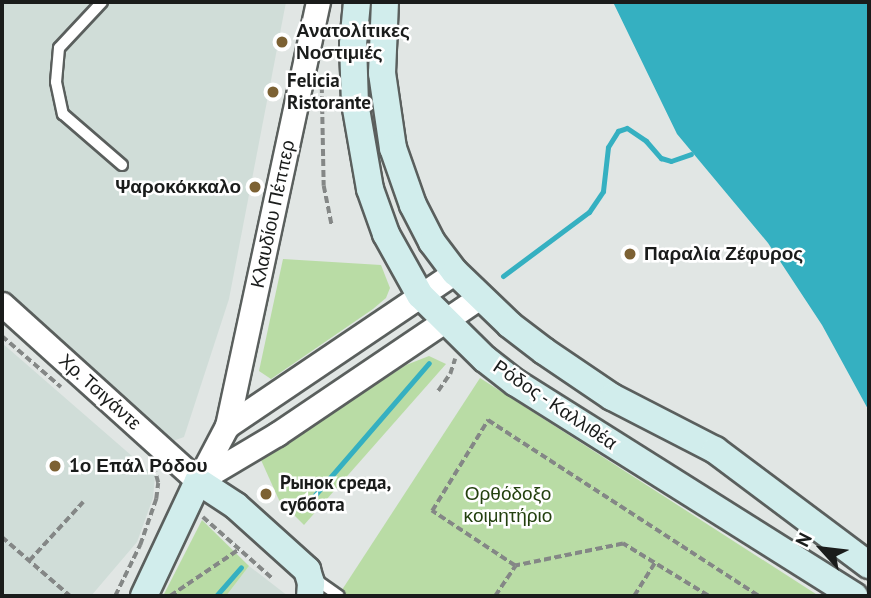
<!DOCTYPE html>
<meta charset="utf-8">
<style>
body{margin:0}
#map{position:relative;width:871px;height:598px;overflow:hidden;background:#e1e6e4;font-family:"PT Sans",sans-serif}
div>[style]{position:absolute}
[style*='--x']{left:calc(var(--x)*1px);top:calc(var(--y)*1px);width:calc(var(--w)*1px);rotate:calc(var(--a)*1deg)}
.built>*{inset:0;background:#d0ddd8}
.green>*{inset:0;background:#b9dca5}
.water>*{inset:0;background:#35b0c1}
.stream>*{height:5px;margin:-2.5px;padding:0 2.5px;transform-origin:2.5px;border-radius:2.5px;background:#35b0c1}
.path>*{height:3.5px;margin-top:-1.75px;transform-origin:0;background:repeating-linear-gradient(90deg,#848786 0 7px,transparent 0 10.5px)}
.roads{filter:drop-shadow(2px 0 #5a5f5d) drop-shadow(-2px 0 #5a5f5d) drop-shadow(0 2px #5a5f5d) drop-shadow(0 -2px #5a5f5d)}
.service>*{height:10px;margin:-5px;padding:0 5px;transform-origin:5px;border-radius:5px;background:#fff}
.tertiary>*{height:23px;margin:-11.5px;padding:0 11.5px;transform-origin:11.5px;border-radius:11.5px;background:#fff}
.secondary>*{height:26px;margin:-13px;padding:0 13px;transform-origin:13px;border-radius:13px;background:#d1edec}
.dots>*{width:19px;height:19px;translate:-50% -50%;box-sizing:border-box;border:4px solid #fff;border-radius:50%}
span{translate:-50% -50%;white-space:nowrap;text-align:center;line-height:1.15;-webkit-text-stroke:5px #fff;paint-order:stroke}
.poi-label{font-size:19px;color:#1a1c1b;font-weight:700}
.left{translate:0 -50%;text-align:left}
.right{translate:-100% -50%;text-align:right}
.street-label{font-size:19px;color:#1a1c1b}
.park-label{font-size:19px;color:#23400e}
.frame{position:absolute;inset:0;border:4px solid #1a1c1b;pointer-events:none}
.north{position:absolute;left:787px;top:514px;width:70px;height:70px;-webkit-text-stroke:5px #fff;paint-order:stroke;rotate:297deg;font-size:19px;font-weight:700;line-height:28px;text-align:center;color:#1a1c1b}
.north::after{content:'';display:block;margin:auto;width:24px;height:32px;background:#1a1c1b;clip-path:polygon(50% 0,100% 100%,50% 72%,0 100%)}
</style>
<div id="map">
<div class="built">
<i style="clip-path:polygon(2px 2px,286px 2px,229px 299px,184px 437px,167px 443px,2px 300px)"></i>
<i style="clip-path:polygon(2px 343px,155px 476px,153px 498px,137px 542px,91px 596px,2px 596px)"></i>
<i style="clip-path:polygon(249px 566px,288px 596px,226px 596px)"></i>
</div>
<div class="green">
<i style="clip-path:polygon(283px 259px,381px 265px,390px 288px,386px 298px,373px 309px,271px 379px,259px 371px)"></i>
<i style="clip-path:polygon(429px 356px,446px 364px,304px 525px,279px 500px,261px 460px,406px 365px)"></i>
<i style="clip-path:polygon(480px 378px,819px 596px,338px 596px)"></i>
<i style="clip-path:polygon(202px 520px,249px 566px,226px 596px,163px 596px)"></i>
</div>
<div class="water">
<i style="clip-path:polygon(613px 2px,869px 2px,869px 411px,822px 325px,768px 243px,677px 134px)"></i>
</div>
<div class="stream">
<i style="--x:503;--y:276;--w:107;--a:-36.7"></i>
<i style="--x:589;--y:212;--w:25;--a:-56"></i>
<i style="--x:603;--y:191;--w:44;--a:-83.5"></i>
<i style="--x:608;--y:147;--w:19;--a:-58"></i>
<i style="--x:618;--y:131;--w:9;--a:-18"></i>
<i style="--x:627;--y:128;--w:23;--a:34"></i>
<i style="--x:646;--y:141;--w:23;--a:49"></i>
<i style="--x:661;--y:158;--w:10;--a:17"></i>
<i style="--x:671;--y:161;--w:21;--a:-19"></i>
<i style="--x:302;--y:510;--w:194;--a:-49.2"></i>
<i style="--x:216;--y:596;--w:38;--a:-49"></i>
</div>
<div class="path">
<i style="--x:322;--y:86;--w:100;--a:88.9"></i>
<i style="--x:324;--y:186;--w:41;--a:78.7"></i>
<i style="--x:2;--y:336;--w:78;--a:40.8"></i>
<i style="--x:438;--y:391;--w:21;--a:-55"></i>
<i style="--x:450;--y:374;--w:16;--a:-72"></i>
<i style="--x:203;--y:517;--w:94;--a:41.5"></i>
<i style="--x:2;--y:537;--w:90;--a:40.9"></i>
<i style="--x:29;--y:561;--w:80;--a:-47.5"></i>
<i style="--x:115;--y:596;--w:57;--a:-63.9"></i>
<i style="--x:140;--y:545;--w:49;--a:-70.8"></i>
<i style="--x:156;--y:499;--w:16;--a:-83"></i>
<i style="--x:158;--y:483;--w:11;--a:-105"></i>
<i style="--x:170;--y:596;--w:82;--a:-34.1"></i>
<i style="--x:495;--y:596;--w:36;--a:-56"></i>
<i style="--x:634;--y:596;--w:40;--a:-58"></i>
<i style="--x:708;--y:596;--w:100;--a:-148.5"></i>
<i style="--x:623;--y:544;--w:110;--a:168.5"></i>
<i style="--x:515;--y:566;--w:100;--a:-146.5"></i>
<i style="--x:432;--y:511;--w:107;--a:-58.4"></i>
<i style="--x:488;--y:420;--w:323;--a:33"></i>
</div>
<div class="roads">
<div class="service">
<i style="--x:102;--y:2;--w:63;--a:133.1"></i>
<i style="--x:59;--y:48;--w:34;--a:95"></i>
<i style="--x:56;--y:82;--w:33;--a:78"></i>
<i style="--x:63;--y:114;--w:78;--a:40.8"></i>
<i style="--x:315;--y:579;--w:29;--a:35"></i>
</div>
<div class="tertiary">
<i style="--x:2;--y:304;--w:264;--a:42.1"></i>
<i style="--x:227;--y:426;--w:434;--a:-77.9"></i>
<i style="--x:198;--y:481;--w:62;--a:-62.2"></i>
<i style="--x:227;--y:426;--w:275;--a:-34"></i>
<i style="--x:198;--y:481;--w:92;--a:-30.7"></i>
<i style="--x:277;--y:434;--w:245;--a:-34"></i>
</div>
<div class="secondary">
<i style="--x:357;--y:2;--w:42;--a:95.4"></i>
<i style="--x:353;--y:44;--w:59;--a:88.1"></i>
<i style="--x:355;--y:103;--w:87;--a:80.1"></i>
<i style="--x:370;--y:189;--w:48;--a:70.4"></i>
<i style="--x:386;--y:234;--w:70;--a:60.9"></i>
<i style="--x:420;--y:295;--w:91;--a:44.6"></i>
<i style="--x:485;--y:359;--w:39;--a:38"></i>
<i style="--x:516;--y:383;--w:400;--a:32.2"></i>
<i style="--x:385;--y:2;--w:71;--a:92.4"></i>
<i style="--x:382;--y:73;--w:76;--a:81.7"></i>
<i style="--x:393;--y:148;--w:60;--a:70.7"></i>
<i style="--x:413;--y:205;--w:42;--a:62.8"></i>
<i style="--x:432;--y:242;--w:38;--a:53"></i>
<i style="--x:455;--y:272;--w:76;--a:43.9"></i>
<i style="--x:510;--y:325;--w:43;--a:37.4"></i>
<i style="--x:544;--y:351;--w:82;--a:34.1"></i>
<i style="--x:612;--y:397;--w:116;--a:27.2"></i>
<i style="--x:715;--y:450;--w:192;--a:36.8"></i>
<i style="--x:144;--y:596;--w:127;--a:-64.8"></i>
<i style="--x:198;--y:481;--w:45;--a:33.3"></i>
<i style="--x:236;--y:506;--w:96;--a:42"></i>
<i style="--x:307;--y:570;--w:14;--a:73"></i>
<i style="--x:311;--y:583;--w:13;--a:94"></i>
</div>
</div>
<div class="dots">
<i style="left:282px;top:42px;background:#7c6133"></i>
<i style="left:273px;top:92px;background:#7c6133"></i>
<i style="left:255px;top:187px;background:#7c6133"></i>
<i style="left:630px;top:254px;background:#7c6133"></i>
<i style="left:55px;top:466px;background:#7c6133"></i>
<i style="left:266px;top:494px;background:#7c6133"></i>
</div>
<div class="poi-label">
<span class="left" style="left:296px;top:42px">Ανατολίτικες<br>Νοστιμιές</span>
<span class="left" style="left:287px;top:92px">Felicia<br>Ristorante</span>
<span class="right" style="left:241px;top:187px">Ψαροκόκκαλο</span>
<span class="left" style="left:644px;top:254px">Παραλία Ζέφυρος</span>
<span class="left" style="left:69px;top:466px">1ο Επάλ Ρόδου</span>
<span class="left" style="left:280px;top:494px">Рынок среда,<br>суббота</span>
</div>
<div class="street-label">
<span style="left:273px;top:214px;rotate:-78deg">Κλαυδίου Πέππερ</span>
<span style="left:100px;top:392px;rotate:42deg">Χρ. Τσιγάντε</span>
<span style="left:555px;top:405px;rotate:34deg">Ρόδος - Καλλιθέα</span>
</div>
<div class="park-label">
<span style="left:508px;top:505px">Ορθόδοξο<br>κοιμητήριο</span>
</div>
<div class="frame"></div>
<div class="north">N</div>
</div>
